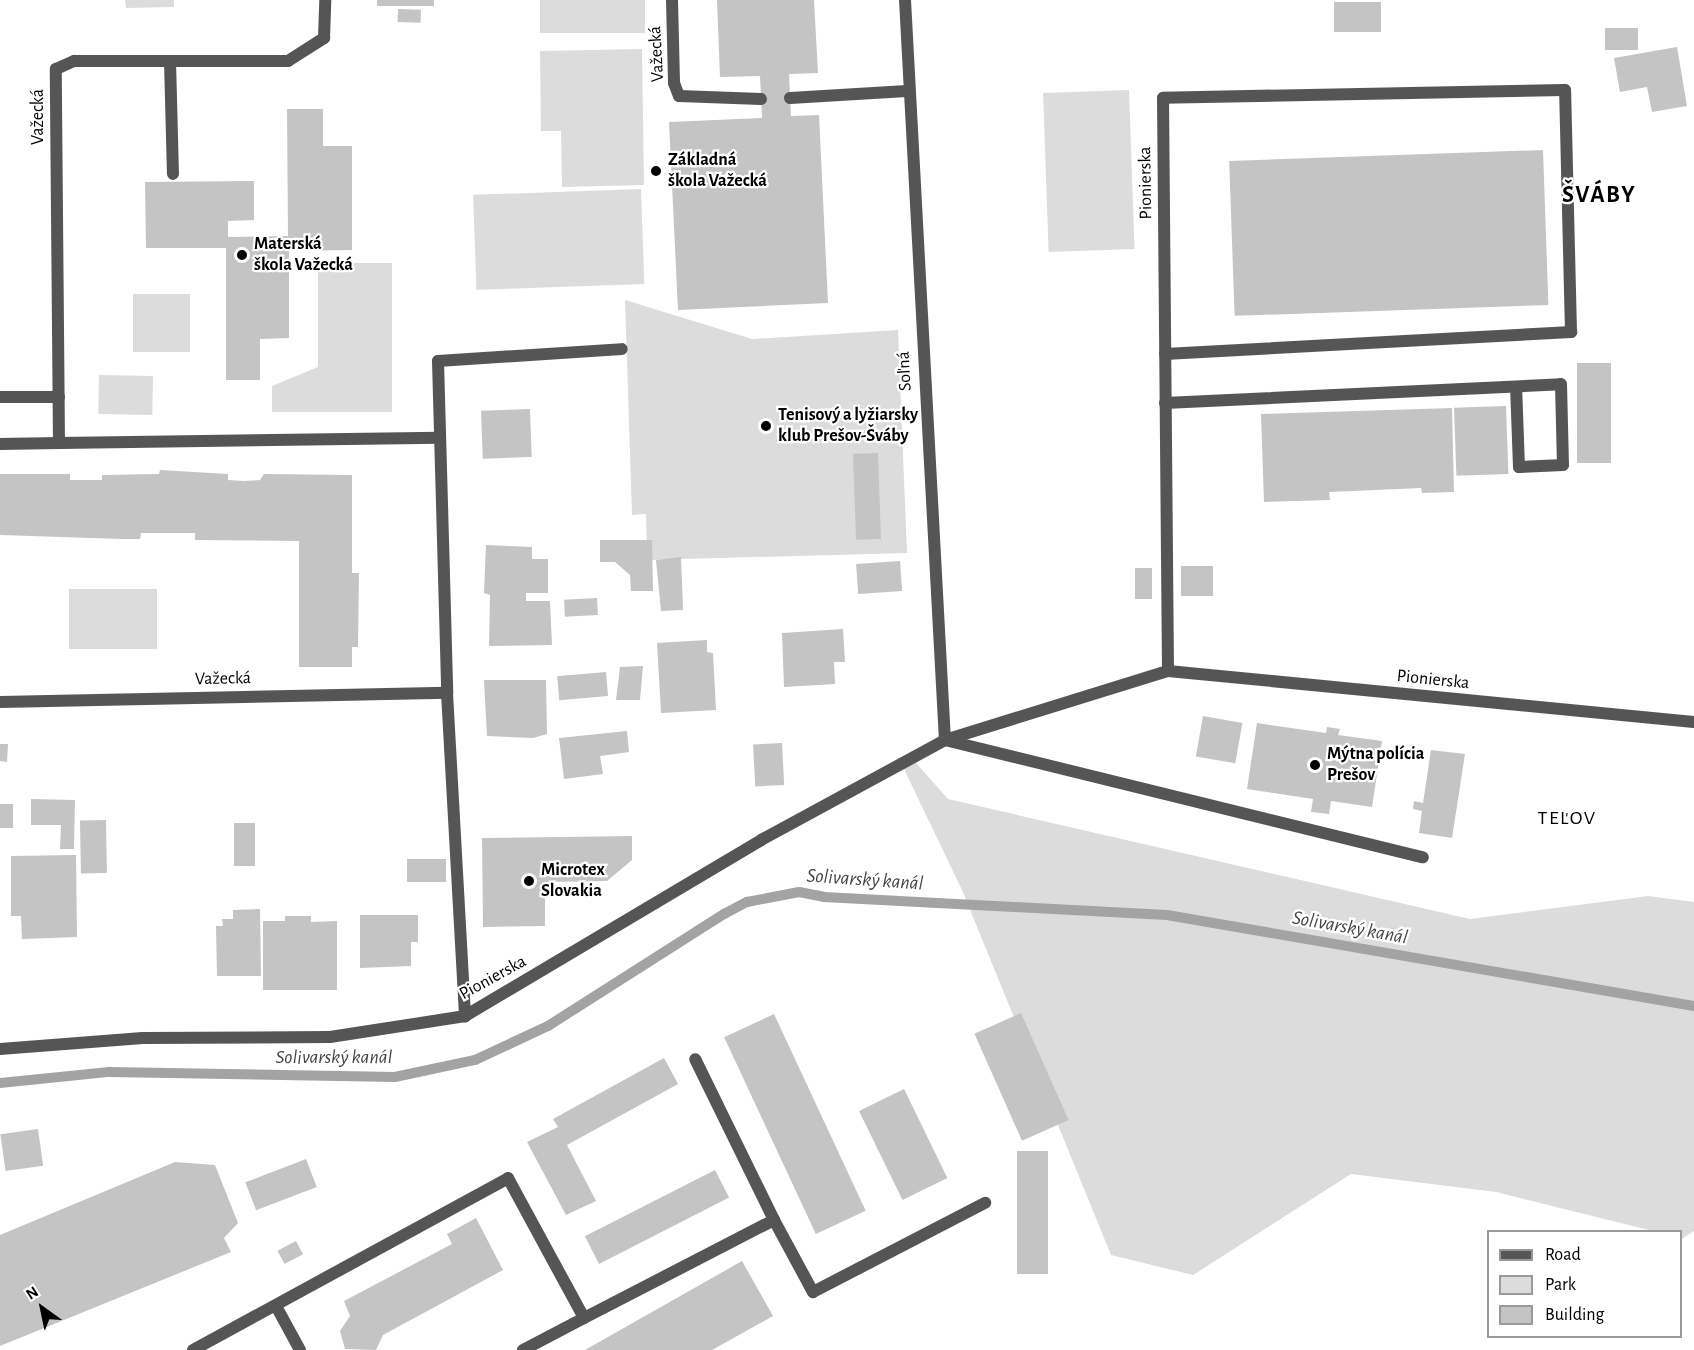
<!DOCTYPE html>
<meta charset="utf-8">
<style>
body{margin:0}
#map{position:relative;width:1694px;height:1350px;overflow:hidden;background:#fff;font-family:"Alegreya Sans",sans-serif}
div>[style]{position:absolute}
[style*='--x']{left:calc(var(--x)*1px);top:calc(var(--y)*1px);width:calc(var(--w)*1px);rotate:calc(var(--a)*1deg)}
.green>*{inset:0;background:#dcdcdc;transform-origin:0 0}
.stream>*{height:10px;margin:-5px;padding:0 5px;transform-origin:5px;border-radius:5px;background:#a3a3a3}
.building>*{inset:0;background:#c4c4c4;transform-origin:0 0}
.service>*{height:12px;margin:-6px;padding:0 6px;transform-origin:6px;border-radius:6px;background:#555}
.minor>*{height:12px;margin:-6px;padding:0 6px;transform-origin:6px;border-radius:6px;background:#555}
.dots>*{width:16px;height:16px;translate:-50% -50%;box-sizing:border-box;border:3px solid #fff;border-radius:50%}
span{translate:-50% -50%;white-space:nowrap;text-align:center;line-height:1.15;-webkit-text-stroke:4.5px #fff;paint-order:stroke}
.street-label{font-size:18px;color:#000}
.poi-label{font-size:18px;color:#000;font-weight:700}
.left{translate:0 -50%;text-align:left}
.neighbourhood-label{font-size:20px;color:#000;letter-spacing:1.5px}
.water-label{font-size:20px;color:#444;font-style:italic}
.district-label{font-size:24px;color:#000;font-weight:700;letter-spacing:1.5px}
.legend{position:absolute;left:1487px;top:1230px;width:195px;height:108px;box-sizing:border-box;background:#fff;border:2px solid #999;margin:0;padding:8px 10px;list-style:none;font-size:18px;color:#000}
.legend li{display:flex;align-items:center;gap:12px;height:30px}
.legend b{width:30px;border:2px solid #999}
.north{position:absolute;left:12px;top:1278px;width:60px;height:60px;-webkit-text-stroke:4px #fff;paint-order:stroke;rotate:327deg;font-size:16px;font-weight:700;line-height:24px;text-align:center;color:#000}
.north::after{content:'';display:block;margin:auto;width:21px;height:27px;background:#000;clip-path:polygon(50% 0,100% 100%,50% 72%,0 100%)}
</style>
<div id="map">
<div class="green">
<i style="clip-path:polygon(125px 0,174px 0,174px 7px,126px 8px)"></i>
<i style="left:540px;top:0;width:105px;height:33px"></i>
<i style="clip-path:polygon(642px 49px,644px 185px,562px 187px,561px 131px,541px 131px,540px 51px)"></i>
<i style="left:1129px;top:90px;width:159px;height:86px;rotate:88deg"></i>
<i style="left:641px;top:189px;width:95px;height:168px;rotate:88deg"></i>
<i style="clip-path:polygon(318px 263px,392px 263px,392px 412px,272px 412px,272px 386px,318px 367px)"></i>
<i style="left:190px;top:294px;width:58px;height:57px;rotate:90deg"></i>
<i style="clip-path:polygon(625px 300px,752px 339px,898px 330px,907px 553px,647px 560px,646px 514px,632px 515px)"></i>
<i style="left:99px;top:375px;width:54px;height:39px;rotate:1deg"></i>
<i style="left:69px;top:589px;width:88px;height:60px"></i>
<i style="clip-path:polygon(915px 762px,948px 799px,1470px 919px,1648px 896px,1694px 902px,1694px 1231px,1682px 1239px,1680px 1232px,1653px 1231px,1496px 1192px,1351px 1174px,1193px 1275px,1111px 1255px,962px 890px,903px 767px)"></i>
</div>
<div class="stream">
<i style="--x:0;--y:1083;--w:110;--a:-5.8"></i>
<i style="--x:109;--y:1072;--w:286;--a:1"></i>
<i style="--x:395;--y:1077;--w:82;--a:-12"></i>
<i style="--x:475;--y:1060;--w:81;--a:-25"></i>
<i style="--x:548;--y:1026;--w:209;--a:-32.5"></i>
<i style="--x:724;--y:914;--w:26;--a:-28"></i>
<i style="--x:747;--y:902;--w:53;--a:-10.9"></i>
<i style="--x:799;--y:892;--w:25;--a:11"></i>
<i style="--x:824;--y:897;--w:343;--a:3"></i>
<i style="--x:1167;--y:915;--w:535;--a:9.8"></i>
</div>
<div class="building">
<i style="left:377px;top:0;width:57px;height:6px"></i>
<i style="clip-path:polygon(717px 0,814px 0,818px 73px,789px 74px,791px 116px,819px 115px,828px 303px,678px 310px,669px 122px,762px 118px,760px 76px,720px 77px)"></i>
<i style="left:1381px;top:2px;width:30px;height:47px;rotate:90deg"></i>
<i style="left:398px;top:9px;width:23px;height:13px;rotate:2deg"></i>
<i style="left:1605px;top:28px;width:33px;height:22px"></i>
<i style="clip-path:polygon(1677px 47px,1687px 106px,1652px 112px,1647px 87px,1620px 92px,1614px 58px)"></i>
<i style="clip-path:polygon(287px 109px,323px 109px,323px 146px,352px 146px,352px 250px,289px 251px,289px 338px,260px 339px,260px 380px,226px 380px,226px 248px,146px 248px,145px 182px,254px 181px,254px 220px,228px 221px,228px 237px,288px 236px)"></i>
<i style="left:1543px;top:150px;width:155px;height:314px;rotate:88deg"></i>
<i style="left:1577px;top:363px;width:34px;height:100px"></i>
<i style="left:1506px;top:406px;width:68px;height:52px;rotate:88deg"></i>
<i style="clip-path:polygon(1452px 408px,1454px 492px,1422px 493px,1421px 488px,1329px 492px,1330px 500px,1264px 502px,1261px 414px)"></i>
<i style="left:530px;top:409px;width:48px;height:49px;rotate:88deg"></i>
<i style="left:878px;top:453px;width:86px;height:25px;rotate:88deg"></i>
<i style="clip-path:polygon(160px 470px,228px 474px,228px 480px,244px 481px,260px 480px,264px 474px,352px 475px,352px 573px,359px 573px,358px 647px,352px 647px,352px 667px,299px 667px,299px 541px,195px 540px,195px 533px,141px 533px,140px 539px,122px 539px,0 535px,0 474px,70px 474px,70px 480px,102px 480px,102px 475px,159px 474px)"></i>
<i style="clip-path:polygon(600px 540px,652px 540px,653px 591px,631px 591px,630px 575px,615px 562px,600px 562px)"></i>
<i style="clip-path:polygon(486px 545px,532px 547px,532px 559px,548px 559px,548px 593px,526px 593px,526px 601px,550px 601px,552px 645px,489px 646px,490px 595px,484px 593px)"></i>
<i style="clip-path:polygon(681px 557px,683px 610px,661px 611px,656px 560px)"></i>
<i style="left:900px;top:561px;width:30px;height:44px;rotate:86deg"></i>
<i style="left:1213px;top:566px;width:30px;height:32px;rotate:90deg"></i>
<i style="left:1135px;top:568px;width:17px;height:31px"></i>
<i style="left:597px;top:598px;width:17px;height:33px;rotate:87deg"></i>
<i style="clip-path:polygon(843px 629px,845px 662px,834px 662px,835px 684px,784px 687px,782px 633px)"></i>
<i style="clip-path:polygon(707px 640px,707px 652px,713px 653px,716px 710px,661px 713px,657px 643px)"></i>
<i style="clip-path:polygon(643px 666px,640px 700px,616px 700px,620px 667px)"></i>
<i style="left:606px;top:672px;width:24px;height:49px;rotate:85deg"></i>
<i style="clip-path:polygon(484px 680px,546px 680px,547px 734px,533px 738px,487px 736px)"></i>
<i style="left:1203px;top:716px;width:40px;height:41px;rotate:10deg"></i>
<i style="clip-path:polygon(1257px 723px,1326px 733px,1327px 727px,1340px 729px,1338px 735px,1382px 741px,1372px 807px,1331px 801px,1329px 814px,1311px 812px,1313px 799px,1247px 789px)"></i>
<i style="clip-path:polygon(627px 731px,629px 752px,600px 756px,603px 774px,564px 779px,559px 738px)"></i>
<i style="left:782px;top:743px;width:42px;height:29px;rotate:87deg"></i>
<i style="clip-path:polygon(0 744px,8px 744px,7px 762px,0 761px)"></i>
<i style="clip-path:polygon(1431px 750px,1465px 754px,1452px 838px,1419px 833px,1422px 811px,1413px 809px,1414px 801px,1423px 803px)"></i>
<i style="clip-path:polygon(31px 799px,75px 800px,74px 849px,60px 849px,61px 825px,31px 825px)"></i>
<i style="left:0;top:804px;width:13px;height:24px"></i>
<i style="left:106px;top:820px;width:53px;height:26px;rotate:89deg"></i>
<i style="left:234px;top:823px;width:21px;height:43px"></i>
<i style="clip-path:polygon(632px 836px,632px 860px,607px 881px,545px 882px,545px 926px,483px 927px,482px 838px)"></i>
<i style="clip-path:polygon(76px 855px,77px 937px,22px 939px,21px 916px,11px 916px,11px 856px)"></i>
<i style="left:446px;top:859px;width:23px;height:39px;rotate:90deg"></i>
<i style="clip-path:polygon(260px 909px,261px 976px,217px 976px,216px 926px,223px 926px,222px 919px,233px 919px,233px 910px)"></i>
<i style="clip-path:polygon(360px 915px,418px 915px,418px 942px,411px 942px,411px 966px,360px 968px)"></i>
<i style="clip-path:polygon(285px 916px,311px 916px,311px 922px,337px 921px,337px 990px,263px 990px,263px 921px,285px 921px)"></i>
<i style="left:1021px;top:1013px;width:117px;height:51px;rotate:66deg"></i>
<i style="left:774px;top:1014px;width:217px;height:55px;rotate:65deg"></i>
<i style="clip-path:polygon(664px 1058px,678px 1084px,567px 1145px,596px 1201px,566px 1215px,527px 1142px,558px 1127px,553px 1119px)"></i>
<i style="left:904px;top:1089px;width:99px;height:50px;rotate:64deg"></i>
<i style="left:38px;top:1129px;width:37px;height:38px;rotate:82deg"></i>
<i style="left:1048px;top:1151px;width:123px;height:31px;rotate:90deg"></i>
<i style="left:306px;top:1159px;width:30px;height:65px;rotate:69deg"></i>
<i style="clip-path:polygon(175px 1162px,215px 1165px,238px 1223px,224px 1238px,231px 1252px,0 1346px,0 1235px)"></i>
<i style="left:715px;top:1170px;width:31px;height:146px;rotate:63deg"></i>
<i style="clip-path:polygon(476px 1218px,503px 1270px,383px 1335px,376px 1350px,345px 1349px,340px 1331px,350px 1316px,344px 1301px,452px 1244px,447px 1234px)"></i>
<i style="left:296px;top:1241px;width:15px;height:21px;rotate:62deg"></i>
<i style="clip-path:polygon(742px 1261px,773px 1316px,712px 1350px,585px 1350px)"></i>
</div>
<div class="service">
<i style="--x:672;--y:0;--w:83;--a:88.6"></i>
<i style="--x:674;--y:83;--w:14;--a:69"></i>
<i style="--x:679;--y:96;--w:82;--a:2.1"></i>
<i style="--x:170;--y:61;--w:113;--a:88.5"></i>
<i style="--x:790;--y:98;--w:117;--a:-3.4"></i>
<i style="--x:1165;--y:354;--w:407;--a:-3.1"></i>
<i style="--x:1571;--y:332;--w:242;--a:-91.4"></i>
<i style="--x:1565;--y:90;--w:402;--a:178.9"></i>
<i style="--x:1163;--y:98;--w:573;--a:89.5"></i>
<i style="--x:438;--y:361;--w:184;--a:-3.7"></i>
<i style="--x:0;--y:397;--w:59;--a:0"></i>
<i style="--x:1165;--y:403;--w:396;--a:-2.7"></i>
<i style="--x:1561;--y:384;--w:81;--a:88.6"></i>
<i style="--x:1563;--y:465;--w:44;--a:177.4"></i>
<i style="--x:1519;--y:467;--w:80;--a:-92.1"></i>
<i style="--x:59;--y:443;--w:381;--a:-0.8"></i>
<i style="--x:0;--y:444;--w:59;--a:-1"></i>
<i style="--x:59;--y:443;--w:374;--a:-90.5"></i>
<i style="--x:56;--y:69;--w:20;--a:-24"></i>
<i style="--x:74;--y:61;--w:214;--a:0"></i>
<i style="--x:288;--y:61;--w:43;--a:-32.6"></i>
<i style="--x:324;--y:38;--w:38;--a:-88"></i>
<i style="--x:774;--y:1220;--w:82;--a:61.6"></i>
<i style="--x:813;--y:1292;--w:194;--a:-27.4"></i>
<i style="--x:276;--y:1306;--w:50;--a:61.4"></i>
<i style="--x:584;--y:1318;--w:214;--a:-27.3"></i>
<i style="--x:774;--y:1220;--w:179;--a:-116.1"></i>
<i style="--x:193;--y:1350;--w:359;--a:-28.6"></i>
<i style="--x:508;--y:1178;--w:159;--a:61.5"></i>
<i style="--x:584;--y:1318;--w:69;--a:152.3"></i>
</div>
<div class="minor">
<i style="--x:905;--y:0;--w:741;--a:86.91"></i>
<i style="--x:945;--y:740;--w:492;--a:13.8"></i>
<i style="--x:438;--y:361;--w:332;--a:88.4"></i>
<i style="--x:447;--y:693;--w:324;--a:86.8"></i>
<i style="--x:0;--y:702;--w:447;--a:-1.2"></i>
<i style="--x:0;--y:1049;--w:143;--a:-4.4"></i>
<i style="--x:143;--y:1038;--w:187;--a:-0.3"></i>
<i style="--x:330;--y:1037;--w:137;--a:-8.8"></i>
<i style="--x:465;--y:1016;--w:344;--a:-30.7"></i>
<i style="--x:761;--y:840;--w:209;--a:-28.5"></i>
<i style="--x:945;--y:740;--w:233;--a:-17.2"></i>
<i style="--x:1168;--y:671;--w:528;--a:5.54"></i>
</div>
<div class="dots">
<i style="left:656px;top:171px;background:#000"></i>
<i style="left:242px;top:255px;background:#000"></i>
<i style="left:766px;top:426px;background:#000"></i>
<i style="left:1315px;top:765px;background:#000"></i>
<i style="left:529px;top:881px;background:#000"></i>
</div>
<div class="street-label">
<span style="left:657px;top:54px;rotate:-93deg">Važecká</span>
<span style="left:38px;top:117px;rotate:-90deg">Važecká</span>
<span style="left:1146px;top:183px;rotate:-91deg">Pionierska</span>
<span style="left:905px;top:371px;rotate:-93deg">Soľná</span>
<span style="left:223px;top:679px;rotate:-1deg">Važecká</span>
<span style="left:1433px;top:680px;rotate:6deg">Pionierska</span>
<span style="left:493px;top:978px;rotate:-29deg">Pionierska</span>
</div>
<div class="poi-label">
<span class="left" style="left:668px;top:171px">Základná<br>škola Važecká</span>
<span class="left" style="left:254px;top:255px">Materská<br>škola Važecká</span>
<span class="left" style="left:778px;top:426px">Tenisový a lyžiarsky<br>klub Prešov-Šváby</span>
<span class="left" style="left:1327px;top:765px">Mýtna polícia<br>Prešov</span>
<span class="left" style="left:541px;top:881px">Microtex<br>Slovakia</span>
</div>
<div class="neighbourhood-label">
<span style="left:1567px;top:818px">TEĽOV</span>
</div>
<div class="water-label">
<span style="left:865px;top:880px;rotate:4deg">Solivarský kanál</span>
<span style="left:1350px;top:928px;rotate:10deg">Solivarský kanál</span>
<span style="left:334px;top:1057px">Solivarský kanál</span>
</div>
<div class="district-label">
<span style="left:1599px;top:196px">ŠVÁBY</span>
</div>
<ul class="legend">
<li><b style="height:8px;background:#555"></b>Road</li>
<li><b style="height:16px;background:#dcdcdc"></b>Park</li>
<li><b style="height:16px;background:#c4c4c4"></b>Building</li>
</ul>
<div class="north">N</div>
</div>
